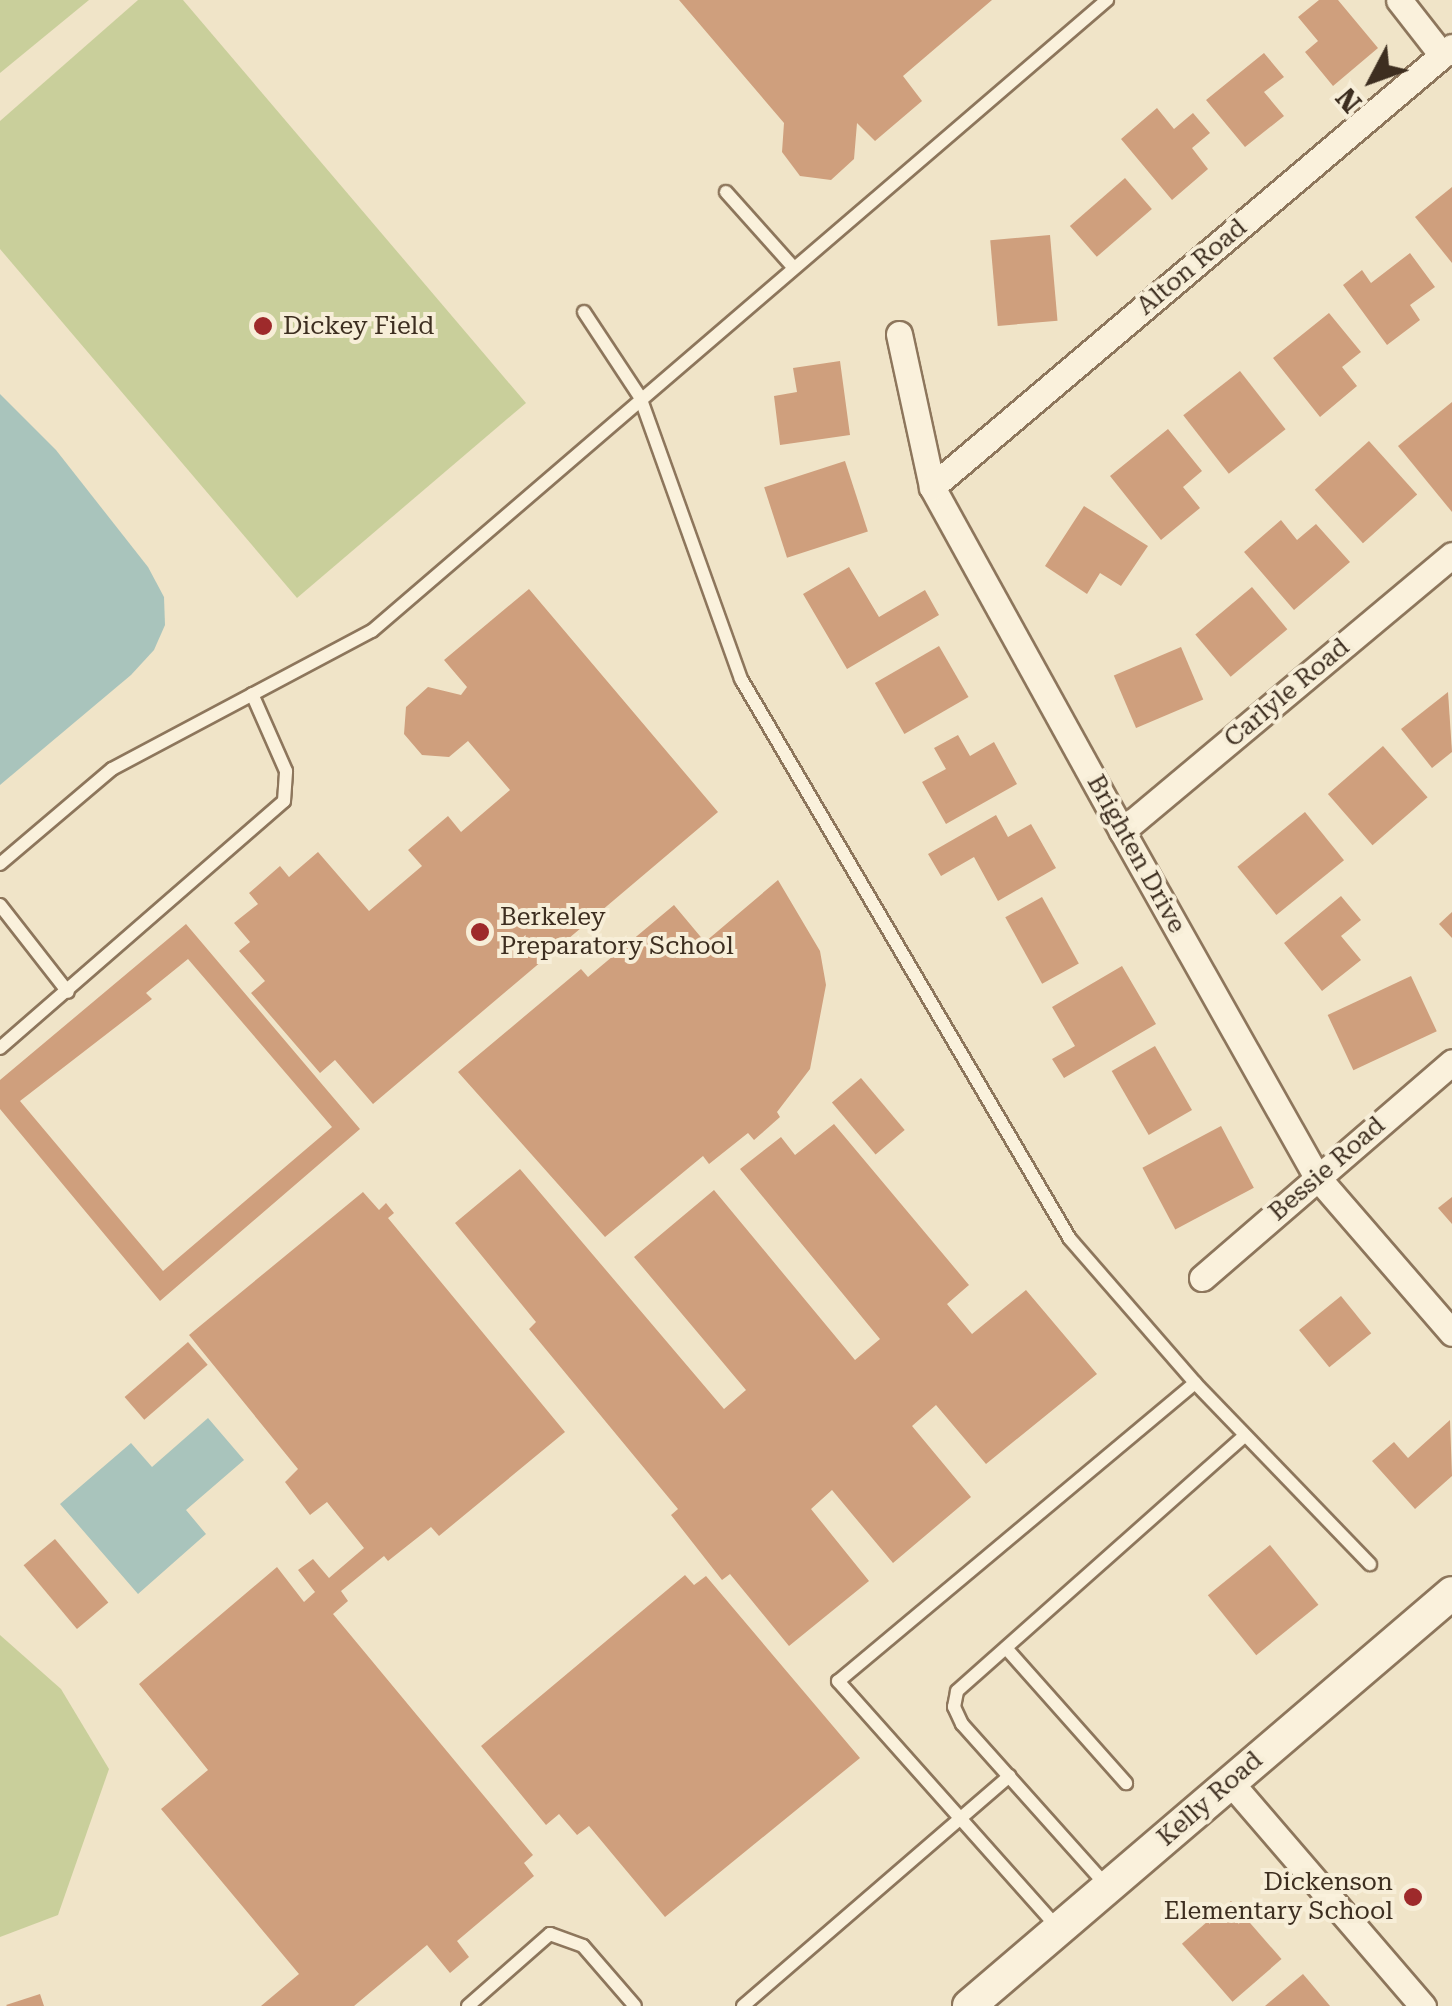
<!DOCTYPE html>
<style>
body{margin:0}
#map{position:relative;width:1452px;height:2006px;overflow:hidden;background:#f0e4c8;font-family:"Roboto Serif",serif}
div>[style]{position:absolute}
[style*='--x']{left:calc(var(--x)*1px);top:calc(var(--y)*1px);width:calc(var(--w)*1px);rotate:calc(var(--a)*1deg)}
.green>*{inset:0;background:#c9cf9b}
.water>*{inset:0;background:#a9c4bc}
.building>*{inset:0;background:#cf9f7d;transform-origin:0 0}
.roads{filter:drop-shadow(2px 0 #8d765c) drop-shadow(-2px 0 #8d765c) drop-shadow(0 2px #8d765c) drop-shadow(0 -2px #8d765c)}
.service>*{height:12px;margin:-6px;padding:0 6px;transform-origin:6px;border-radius:6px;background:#faf1dc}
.minor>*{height:25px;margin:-12.5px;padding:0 12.5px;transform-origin:12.5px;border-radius:12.5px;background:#faf1dc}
.tertiary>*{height:32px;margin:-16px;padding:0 16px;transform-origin:16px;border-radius:16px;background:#faf1dc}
.dots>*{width:28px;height:28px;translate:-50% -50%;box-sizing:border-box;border:5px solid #f7eed8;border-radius:50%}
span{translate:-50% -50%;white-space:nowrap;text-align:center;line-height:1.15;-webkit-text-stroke:8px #f7eed8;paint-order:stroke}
.street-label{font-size:25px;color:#3d2e20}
.poi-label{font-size:25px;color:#3d2e20}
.left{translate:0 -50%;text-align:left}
.right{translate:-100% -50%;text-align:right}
.north{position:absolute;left:1322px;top:30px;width:100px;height:100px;-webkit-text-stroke:8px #f7eed8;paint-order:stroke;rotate:229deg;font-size:28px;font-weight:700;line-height:40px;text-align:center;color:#3d2e20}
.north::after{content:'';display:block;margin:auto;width:35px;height:45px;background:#3d2e20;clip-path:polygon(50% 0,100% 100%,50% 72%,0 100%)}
</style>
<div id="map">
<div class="green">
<i style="clip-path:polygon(0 0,89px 0,0 73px)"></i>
<i style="clip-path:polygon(138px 0,183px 0,526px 403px,297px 598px,0 249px,0 121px)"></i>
<i style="clip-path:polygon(0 1635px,61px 1689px,109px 1769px,58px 1915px,0 1937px)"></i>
</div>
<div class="water">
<i style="clip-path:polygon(0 394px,56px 450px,148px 567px,164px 597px,165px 625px,154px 650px,131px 675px,0 785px)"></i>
<i style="clip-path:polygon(208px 1418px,244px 1460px,186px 1510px,206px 1534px,138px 1594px,60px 1504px,131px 1443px,152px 1467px)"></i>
</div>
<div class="building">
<i style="clip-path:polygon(679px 0,992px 0,903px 76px,922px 101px,875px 141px,857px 123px,854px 159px,831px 180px,800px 176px,782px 152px,784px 123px)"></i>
<i style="clip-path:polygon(1319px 0,1338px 0,1378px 48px,1333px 86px,1305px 52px,1318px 41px,1298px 17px)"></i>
<i style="clip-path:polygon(1264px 53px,1284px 77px,1264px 92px,1284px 116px,1245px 147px,1206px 100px)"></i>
<i style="clip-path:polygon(1157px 108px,1174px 129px,1193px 113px,1210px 133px,1192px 148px,1208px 169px,1172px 200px,1121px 139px)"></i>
<i style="left:1125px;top:178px;width:41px;height:73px;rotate:49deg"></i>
<i style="clip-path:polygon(1452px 187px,1452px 263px,1415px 217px)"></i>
<i style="left:1050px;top:235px;width:86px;height:60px;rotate:85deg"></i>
<i style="clip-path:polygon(1410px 253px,1435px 287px,1410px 305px,1420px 320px,1387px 345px,1343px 285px,1362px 270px,1371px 283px)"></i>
<i style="clip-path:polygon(1329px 313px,1361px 352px,1342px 367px,1357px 386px,1320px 417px,1273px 358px)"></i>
<i style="clip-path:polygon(840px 361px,850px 435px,780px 445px,774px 396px,797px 392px,793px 368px)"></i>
<i style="left:1240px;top:371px;width:74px;height:72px;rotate:52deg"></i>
<i style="clip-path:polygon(1452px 402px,1452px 512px,1398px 446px)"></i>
<i style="clip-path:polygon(1168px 429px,1202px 471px,1183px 487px,1200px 508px,1161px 540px,1110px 476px)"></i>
<i style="left:1369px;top:441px;width:72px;height:73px;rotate:48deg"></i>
<i style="left:845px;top:461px;width:74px;height:85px;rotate:72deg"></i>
<i style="clip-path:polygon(1084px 506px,1148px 546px,1121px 586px,1100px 573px,1087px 594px,1045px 566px)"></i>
<i style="clip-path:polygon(1281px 520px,1297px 540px,1316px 524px,1350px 562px,1294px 610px,1244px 552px)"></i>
<i style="clip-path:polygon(849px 567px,879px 617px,925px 590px,939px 615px,847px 669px,803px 594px)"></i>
<i style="left:1252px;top:587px;width:55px;height:74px;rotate:50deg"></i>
<i style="clip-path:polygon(529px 589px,718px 812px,373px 1104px,335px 1060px,320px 1073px,251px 993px,265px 981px,239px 951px,250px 942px,234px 923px,258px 904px,249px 893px,280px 866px,289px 877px,318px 852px,369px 911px,422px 866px,408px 850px,448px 816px,461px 832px,510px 790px,468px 741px,449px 757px,422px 755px,404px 734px,406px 707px,428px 687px,461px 695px,467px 687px,444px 660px)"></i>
<i style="left:939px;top:646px;width:59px;height:74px;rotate:60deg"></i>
<i style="left:1181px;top:647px;width:57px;height:73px;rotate:67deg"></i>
<i style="clip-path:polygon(1448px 692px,1452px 752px,1432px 768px,1401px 729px)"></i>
<i style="clip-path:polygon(958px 735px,970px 756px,994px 742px,1017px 784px,946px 824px,922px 782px,946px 769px,934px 748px)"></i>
<i style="left:1383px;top:746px;width:68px;height:73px;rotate:49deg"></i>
<i style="left:1305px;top:812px;width:62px;height:87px;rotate:51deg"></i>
<i style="clip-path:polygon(996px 815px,1008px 837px,1031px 824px,1056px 868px,998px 901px,974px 857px,941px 876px,928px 854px)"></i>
<i style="clip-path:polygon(778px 880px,820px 951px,826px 985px,810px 1069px,777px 1112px,780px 1117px,754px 1140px,748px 1133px,709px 1164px,703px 1156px,605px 1237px,458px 1072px,581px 969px,588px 977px,674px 905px,705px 942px)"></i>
<i style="clip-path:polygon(1341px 896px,1361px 920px,1341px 936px,1361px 960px,1322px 991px,1284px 943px)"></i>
<i style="left:1042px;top:897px;width:76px;height:42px;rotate:61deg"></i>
<i style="clip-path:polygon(1452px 912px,1452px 938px,1439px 924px)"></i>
<i style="clip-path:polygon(evenodd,186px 924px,360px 1129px,160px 1301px,0 1109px,0 1080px,186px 924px,188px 959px,332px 1127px,163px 1271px,20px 1101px,152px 999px,146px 993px,188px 959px)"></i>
<i style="clip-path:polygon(1122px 966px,1156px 1024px,1064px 1078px,1052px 1059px,1075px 1046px,1052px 1007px)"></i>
<i style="left:1411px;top:976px;width:61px;height:92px;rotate:65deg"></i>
<i style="left:1155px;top:1046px;width:74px;height:50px;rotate:60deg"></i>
<i style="left:861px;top:1078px;width:68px;height:38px;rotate:50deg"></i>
<i style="clip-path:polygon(834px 1124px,969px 1285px,947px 1304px,972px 1334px,1026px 1290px,1097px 1374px,986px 1464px,936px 1405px,912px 1426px,971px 1497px,893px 1563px,832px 1490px,811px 1509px,869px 1581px,789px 1646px,730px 1574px,722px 1580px,671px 1515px,678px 1509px,529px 1329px,536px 1322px,455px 1223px,520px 1169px,724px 1409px,746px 1390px,634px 1257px,714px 1190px,855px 1360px,880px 1339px,740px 1169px,781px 1137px,795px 1155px)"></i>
<i style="left:1221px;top:1126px;width:70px;height:89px;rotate:62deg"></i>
<i style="clip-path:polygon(363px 1192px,379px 1210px,386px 1203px,394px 1213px,388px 1218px,565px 1432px,439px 1536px,431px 1527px,388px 1561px,384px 1556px,341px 1591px,348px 1601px,333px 1614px,533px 1855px,524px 1863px,534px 1876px,457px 1941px,469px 1957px,450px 1973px,427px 1945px,354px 2006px,261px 2006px,299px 1974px,161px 1809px,208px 1770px,139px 1684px,277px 1567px,304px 1602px,315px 1592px,298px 1570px,313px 1559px,329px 1578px,364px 1548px,327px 1502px,310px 1515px,285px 1482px,298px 1469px,189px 1335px)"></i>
<i style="clip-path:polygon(1452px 1197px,1452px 1224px,1438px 1208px)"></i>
<i style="left:1341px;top:1296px;width:48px;height:54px;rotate:51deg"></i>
<i style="left:188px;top:1342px;width:30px;height:84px;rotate:49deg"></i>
<i style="clip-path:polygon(1450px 1420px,1452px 1476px,1415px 1509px,1372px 1461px,1394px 1442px,1408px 1458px)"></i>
<i style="left:55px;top:1539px;width:83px;height:41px;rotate:50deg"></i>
<i style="left:1270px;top:1545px;width:77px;height:80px;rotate:51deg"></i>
<i style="clip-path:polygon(685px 1575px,694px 1585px,706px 1576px,860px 1758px,665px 1917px,589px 1826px,577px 1835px,559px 1814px,546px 1825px,481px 1746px)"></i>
<i style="left:1231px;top:1901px;width:77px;height:65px;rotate:49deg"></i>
<i style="clip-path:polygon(1303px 1974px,1330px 2006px,1265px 2006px)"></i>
<i style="clip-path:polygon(40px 1994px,44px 2006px,7px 2006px,6px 2005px)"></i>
</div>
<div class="roads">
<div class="service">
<i style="--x:726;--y:192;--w:101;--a:48.2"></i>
<i style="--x:584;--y:312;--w:102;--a:56.6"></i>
<i style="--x:640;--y:397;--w:300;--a:70.3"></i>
<i style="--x:741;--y:679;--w:649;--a:59.57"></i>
<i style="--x:1070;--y:1239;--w:191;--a:49"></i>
<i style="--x:1195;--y:1383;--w:465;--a:140.1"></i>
<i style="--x:838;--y:1681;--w:329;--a:48.3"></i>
<i style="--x:0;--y:864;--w:147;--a:-40.3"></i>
<i style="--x:112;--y:769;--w:294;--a:-28"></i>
<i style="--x:372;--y:631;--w:969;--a:-40.65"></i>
<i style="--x:0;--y:905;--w:110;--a:52"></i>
<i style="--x:0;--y:1048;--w:376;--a:-41"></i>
<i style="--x:284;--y:801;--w:30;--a:-86"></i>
<i style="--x:286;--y:771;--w:84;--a:-113.8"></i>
<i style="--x:1195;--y:1383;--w:252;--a:46"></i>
<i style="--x:1006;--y:1648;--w:181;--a:48.4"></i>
<i style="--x:1106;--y:1885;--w:216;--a:-131.8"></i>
<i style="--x:962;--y:1724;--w:19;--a:-115"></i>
<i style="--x:954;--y:1707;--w:16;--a:-79"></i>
<i style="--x:957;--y:1691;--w:385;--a:-41.6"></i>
<i style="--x:468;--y:2006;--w:109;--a:-41.3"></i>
<i style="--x:550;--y:1934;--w:35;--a:20"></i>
<i style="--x:583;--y:1946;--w:79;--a:49.1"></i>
<i style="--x:743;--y:2006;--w:352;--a:-40.8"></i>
</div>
<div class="minor">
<i style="--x:1399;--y:0;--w:70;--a:52"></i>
<i style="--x:899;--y:334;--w:157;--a:77.8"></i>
<i style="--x:932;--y:487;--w:393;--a:61.1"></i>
<i style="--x:1122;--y:831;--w:397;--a:60.6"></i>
<i style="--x:1317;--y:1177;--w:206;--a:49.1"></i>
<i style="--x:932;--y:487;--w:681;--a:-40.24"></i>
<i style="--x:1122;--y:831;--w:430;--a:-39.9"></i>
<i style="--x:1202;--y:1278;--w:330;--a:-40.8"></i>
<i style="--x:1230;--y:1782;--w:296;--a:49.3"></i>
</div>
<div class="tertiary">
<i style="--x:969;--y:2006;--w:635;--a:-40.53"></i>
</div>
</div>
<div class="dots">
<i style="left:263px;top:326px;background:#9e2a2b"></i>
<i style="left:480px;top:932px;background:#9e2a2b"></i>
<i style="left:1413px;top:1897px;background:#9e2a2b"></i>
</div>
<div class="street-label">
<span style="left:1192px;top:267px;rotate:-40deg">Alton Road</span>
<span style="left:1287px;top:693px;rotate:-40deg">Carlyle Road</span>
<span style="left:1136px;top:854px;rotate:61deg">Brighten Drive</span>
<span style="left:1327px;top:1169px;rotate:-41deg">Bessie Road</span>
<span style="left:1210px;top:1799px;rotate:-41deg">Kelly Road</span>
</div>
<div class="poi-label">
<span class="left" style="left:283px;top:326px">Dickey Field</span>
<span class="left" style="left:500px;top:932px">Berkeley<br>Preparatory School</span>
<span class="right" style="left:1393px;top:1897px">Dickenson<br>Elementary School</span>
</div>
<div class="north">N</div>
</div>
